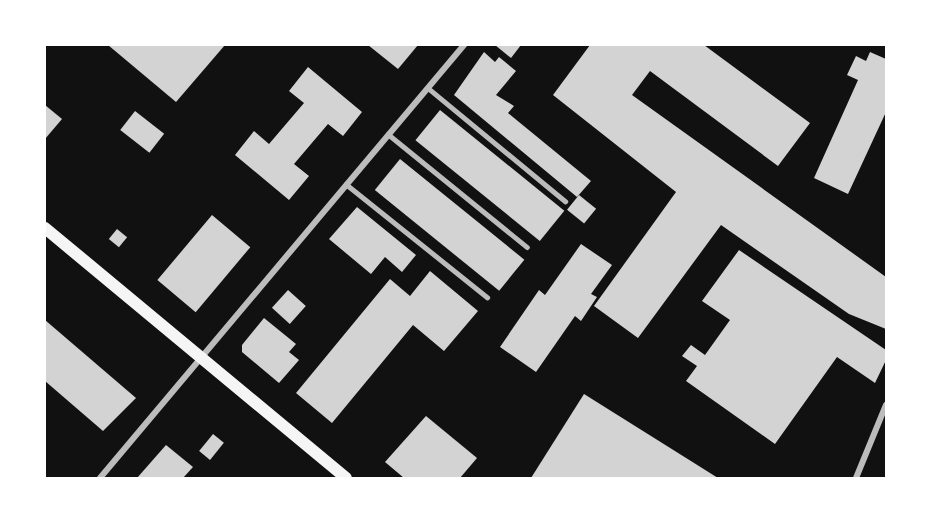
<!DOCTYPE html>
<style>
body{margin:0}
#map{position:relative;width:931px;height:523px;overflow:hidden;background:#111;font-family:Ubuntu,sans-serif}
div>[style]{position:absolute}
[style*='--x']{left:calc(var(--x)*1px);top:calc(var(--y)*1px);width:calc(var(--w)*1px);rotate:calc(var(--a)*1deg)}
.building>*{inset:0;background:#d3d3d3;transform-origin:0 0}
.service>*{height:4.5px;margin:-2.25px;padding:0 2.25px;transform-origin:2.25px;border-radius:2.25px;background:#bcbcbc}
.minor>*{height:6px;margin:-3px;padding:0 3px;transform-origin:3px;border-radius:3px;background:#bcbcbc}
.secondary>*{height:12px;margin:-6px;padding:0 6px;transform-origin:6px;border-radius:6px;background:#f5f5f5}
span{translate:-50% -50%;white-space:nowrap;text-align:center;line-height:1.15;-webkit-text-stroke:5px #fff;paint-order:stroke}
.frame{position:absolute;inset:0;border:46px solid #fff;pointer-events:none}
</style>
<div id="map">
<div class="building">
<i style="clip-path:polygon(108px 45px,225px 45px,176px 102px)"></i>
<i style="clip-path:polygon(368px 45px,418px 45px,398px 69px)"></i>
<i style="clip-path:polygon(495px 45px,521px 45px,511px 58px)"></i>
<i style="clip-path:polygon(590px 45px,704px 45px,810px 123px,778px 166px,650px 71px,632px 95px,886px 277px,886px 329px,849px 314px,721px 225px,638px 338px,594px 306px,676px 192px,553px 95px)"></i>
<i style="clip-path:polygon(484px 52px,495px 62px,499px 57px,516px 71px,496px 95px,514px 106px,508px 113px,591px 181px,577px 197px,454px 95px)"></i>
<i style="clip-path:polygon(870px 52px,886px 59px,886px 112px,848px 194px,814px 178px,858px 80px,847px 75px,856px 56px,866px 61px)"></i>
<i style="clip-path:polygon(308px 67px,362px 112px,343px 136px,328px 124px,294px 164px,309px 176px,289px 200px,235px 155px,254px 131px,269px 144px,304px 103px,289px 91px)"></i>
<i style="clip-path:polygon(45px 105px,62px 119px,45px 139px)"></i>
<i style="left:440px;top:110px;width:160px;height:39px;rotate:39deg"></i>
<i style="left:135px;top:111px;width:37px;height:24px;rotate:38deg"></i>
<i style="left:400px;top:159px;width:160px;height:40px;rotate:39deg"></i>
<i style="left:579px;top:195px;width:22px;height:19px;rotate:39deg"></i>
<i style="clip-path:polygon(357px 207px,416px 255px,402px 272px,385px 257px,371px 274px,329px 239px)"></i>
<i style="left:212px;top:215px;width:50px;height:85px;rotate:40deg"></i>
<i style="left:117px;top:229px;width:13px;height:13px;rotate:39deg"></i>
<i style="clip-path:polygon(581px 244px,612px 265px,591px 294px,597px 297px,581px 321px,575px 316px,536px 372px,500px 347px,539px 290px,545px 295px)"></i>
<i style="clip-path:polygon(739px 250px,886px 350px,886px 360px,875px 383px,837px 357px,775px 444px,686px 381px,697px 366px,682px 356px,691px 345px,705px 355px,730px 320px,702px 301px)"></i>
<i style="clip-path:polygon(430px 271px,478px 311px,444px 351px,413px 325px,332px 423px,296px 393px,390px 279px,410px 296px)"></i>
<i style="left:288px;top:290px;width:24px;height:24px;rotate:42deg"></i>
<i style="clip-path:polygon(264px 318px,296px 344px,289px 352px,299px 360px,279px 383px,242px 352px,242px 345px)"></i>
<i style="clip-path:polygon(45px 320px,136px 398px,103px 431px,45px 381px)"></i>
<i style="clip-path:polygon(584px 394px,718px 478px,531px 478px)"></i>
<i style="clip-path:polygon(426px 416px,477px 458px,460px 478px,404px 478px,385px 462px)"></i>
<i style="left:213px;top:434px;width:14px;height:22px;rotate:39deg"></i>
<i style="clip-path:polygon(166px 445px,193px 467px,183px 478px,137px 478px)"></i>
</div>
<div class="service">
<i style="--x:428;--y:88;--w:178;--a:39.5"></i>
<i style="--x:388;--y:134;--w:179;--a:39.1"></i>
<i style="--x:346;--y:184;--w:181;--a:38.7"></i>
</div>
<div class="minor">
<i style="--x:100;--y:478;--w:566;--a:-49.95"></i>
<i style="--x:856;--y:478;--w:79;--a:-67.7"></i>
</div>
<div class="secondary">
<i style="--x:45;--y:228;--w:391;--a:39.7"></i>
</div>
<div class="frame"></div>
</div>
